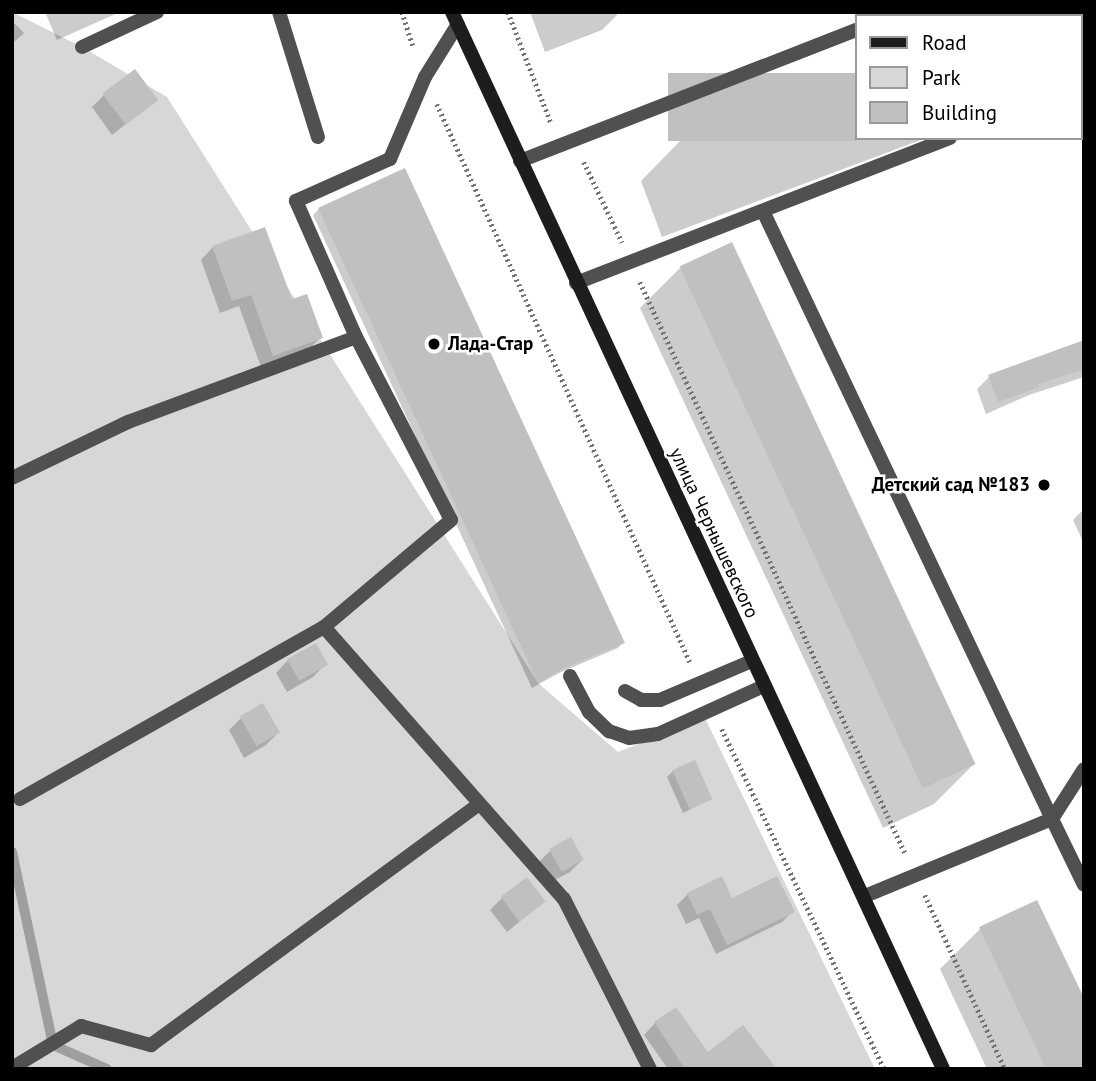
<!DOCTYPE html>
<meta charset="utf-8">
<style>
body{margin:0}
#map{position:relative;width:1096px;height:1081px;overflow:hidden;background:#fff;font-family:"PT Sans",sans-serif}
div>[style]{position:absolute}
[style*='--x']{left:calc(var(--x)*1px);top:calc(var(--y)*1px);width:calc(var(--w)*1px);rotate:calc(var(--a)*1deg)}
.green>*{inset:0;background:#d7d7d7}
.shadow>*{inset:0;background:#0003}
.stream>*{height:10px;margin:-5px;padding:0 5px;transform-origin:5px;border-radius:5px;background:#9e9e9e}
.building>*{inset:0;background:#c0c0c0;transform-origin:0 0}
.path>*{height:4.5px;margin-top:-2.25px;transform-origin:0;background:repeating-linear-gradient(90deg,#727272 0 2px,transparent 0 5.5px)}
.lane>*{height:14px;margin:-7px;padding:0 7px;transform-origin:7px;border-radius:7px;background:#505050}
.secondary>*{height:14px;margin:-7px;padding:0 7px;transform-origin:7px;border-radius:7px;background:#1d1d1d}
.dots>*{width:19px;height:19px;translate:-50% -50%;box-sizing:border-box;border:4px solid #fff;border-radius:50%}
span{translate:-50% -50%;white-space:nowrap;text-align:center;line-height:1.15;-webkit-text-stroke:5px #fff;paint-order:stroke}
.poi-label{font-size:19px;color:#000;font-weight:700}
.left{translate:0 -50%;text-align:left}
.right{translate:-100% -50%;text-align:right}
.street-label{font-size:19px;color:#000}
.frame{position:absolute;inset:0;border:14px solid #000;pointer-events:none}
.legend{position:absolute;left:855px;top:14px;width:228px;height:126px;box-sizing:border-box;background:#fff;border:2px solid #999;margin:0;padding:9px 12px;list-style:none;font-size:21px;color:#000}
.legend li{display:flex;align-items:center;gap:14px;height:35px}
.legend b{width:35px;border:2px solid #999}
</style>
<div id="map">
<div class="green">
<i style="clip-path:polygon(12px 12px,82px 47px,167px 97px,538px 683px,618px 752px,705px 718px,875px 1069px,12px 1069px)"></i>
</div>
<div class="shadow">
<i style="clip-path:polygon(45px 12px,120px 12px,57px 40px)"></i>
<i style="clip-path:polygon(530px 12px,620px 12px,602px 30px,545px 52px)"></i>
<i style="clip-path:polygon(1022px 12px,1084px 12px,1084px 76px,1080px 79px,1080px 16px,1013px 16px)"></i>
<i style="clip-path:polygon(12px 21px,24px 33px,12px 44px)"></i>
<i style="clip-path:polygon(856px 75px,856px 138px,926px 138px,662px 237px,641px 181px,681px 140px)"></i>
<i style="clip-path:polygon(104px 95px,156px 100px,112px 135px,92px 107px)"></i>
<i style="clip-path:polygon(319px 209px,623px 642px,618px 648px,559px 673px,532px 688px,313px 215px)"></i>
<i style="clip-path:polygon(213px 247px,291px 301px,321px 337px,308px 350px,261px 367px,239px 306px,220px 313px,201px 260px)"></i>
<i style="clip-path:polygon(680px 268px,974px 764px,934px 804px,883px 828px,640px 308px)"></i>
<i style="clip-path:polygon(1084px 343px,1084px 377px,1029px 395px,986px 414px,977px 389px,989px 377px)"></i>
<i style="clip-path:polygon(1084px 509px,1084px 544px,1073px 520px)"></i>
<i style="clip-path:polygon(288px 660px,326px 664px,313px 677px,287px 692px,276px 673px)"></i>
<i style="clip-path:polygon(241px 718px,278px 733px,266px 745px,244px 758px,229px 730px)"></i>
<i style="clip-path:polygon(673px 771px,710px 799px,683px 813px,667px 777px)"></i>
<i style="clip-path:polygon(550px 851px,582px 860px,570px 872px,549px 883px,538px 863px)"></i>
<i style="clip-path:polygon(688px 894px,732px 900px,792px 912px,782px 922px,716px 954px,699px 918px,686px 924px,677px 905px)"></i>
<i style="clip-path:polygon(502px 898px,543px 902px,507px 932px,490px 910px)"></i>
<i style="clip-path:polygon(1036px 902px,1084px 1069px,987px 1069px,940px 969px,980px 929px)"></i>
<i style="clip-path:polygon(655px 1023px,707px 1054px,768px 1069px,668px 1069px,644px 1035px)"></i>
</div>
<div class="stream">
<i style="--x:12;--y:852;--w:197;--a:78"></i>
<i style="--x:53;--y:1045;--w:59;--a:24"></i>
</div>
<div class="building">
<i style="left:135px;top:69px;width:39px;height:41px;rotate:53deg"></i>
<i style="left:856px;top:73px;width:68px;height:188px;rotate:90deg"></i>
<i style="clip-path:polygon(405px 168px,625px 643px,566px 667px,538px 683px,318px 208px)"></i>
<i style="clip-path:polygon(265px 227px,292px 299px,307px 294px,323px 338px,273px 356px,251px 295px,232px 301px,212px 246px)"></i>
<i style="left:732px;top:242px;width:576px;height:58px;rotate:65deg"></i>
<i style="clip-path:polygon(1084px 340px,1084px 369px,1038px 384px,1039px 387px,998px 402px,988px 375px)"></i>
<i style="left:316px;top:643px;width:25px;height:33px;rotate:61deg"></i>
<i style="left:263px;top:703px;width:34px;height:27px;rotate:60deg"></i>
<i style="left:695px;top:760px;width:43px;height:25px;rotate:66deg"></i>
<i style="left:571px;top:837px;width:26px;height:25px;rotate:61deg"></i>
<i style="clip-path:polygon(722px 876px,732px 898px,777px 876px,795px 912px,727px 945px,710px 909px,697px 915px,687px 893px)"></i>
<i style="left:527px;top:877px;width:31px;height:33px;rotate:53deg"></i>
<i style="clip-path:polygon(1037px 900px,1084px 998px,1084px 1069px,1046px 1069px,979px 927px)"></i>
<i style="clip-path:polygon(676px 1007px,708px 1052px,743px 1025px,777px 1069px,685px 1069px,654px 1022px)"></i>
</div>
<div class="path">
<i style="--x:402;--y:12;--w:38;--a:72"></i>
<i style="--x:508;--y:12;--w:119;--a:68.8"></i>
<i style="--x:437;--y:104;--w:615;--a:65.6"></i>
<i style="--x:584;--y:162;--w:89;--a:64.6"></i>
<i style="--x:640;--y:282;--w:632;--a:65.1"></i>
<i style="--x:722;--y:729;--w:377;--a:64.5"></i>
<i style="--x:925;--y:895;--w:192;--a:65.3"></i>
</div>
<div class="lane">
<i style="--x:279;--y:12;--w:131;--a:72.7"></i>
<i style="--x:894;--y:16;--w:10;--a:-24"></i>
<i style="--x:82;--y:47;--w:83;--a:-25"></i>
<i style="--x:1080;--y:87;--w:4;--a:-14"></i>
<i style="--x:520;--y:161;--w:361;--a:-21.3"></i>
<i style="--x:763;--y:211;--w:673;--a:64.58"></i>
<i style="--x:576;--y:283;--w:401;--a:-21.2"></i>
<i style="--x:12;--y:478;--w:129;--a:-25.8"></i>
<i style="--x:128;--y:422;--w:243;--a:-20.4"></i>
<i style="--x:324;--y:627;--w:363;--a:48.6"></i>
<i style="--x:564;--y:899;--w:191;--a:63.2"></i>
<i style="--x:570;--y:676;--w:41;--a:62.2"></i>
<i style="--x:589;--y:712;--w:28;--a:44"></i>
<i style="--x:609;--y:731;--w:21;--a:19"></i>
<i style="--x:629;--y:738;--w:29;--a:-8"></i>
<i style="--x:658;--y:734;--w:116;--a:-24.4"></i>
<i style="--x:625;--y:691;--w:18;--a:29"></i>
<i style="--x:641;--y:700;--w:19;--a:0"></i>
<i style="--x:660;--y:700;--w:100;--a:-23"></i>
<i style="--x:20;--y:799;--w:349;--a:-29.5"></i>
<i style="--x:324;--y:627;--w:166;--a:-40.1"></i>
<i style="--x:451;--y:520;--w:206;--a:-117.4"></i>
<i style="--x:356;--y:337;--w:149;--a:-113.8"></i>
<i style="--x:296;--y:201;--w:103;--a:-24.1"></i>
<i style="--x:390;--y:159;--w:89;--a:-66.9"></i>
<i style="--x:425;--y:77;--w:62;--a:-58.1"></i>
<i style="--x:1052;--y:819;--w:59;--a:-57.4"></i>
<i style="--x:865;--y:896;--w:202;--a:-22.4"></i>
<i style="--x:1052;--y:819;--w:73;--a:64.1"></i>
<i style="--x:12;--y:1068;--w:81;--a:-31.3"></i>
<i style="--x:81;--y:1026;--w:73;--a:15.2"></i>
<i style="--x:151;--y:1045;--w:407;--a:-36.3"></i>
</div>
<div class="secondary">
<i style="--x:452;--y:12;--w:1165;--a:65.08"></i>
</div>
<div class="dots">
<i style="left:434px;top:344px;background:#000"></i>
<i style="left:1044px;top:485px;background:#000"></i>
</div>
<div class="poi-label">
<span class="left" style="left:448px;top:344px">Лада-Стар</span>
<span class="right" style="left:1030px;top:485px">Детский сад №183</span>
</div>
<div class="street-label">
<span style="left:714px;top:533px;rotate:65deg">улица Чернышевского</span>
</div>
<div class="frame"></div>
<ul class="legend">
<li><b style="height:9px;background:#1d1d1d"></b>Road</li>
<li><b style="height:19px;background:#d7d7d7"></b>Park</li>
<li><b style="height:19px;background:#c0c0c0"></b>Building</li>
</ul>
</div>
